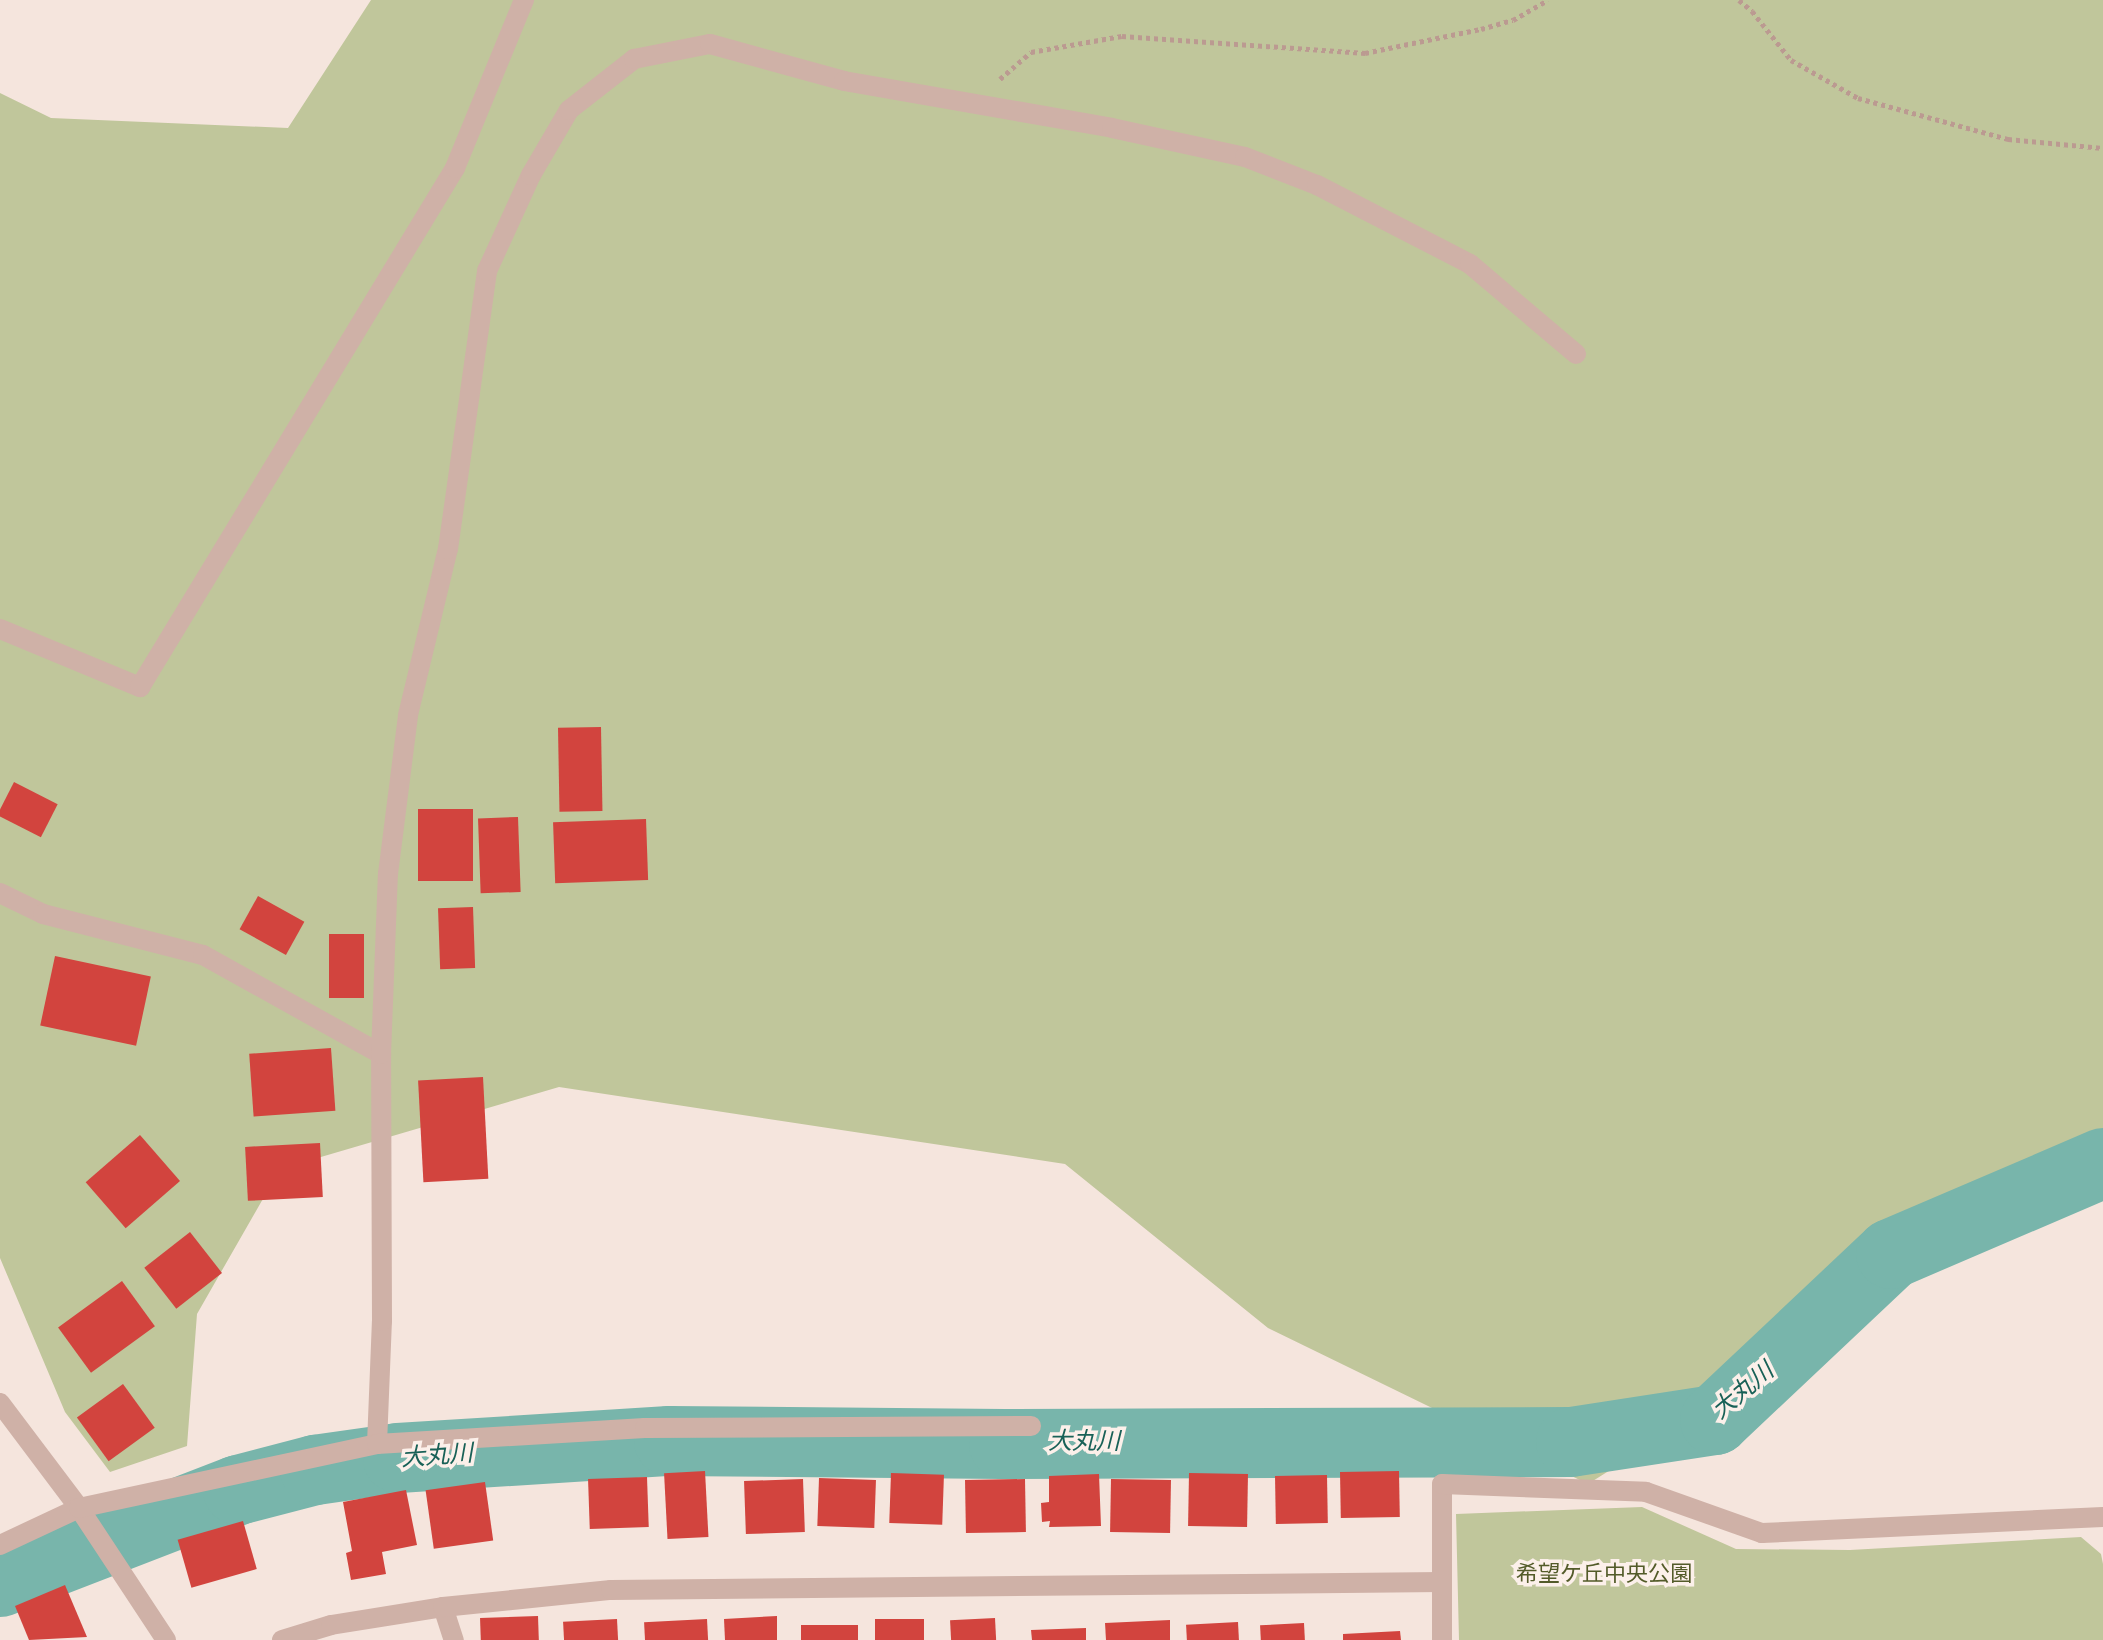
<!DOCTYPE html>
<meta charset="utf-8">
<style>
body{margin:0}
#map{position:relative;width:2103px;height:1640px;overflow:hidden;background:#f5e5dd;font-family:Karla,"Noto Sans JP",sans-serif}
div>[style]{position:absolute}
[style*='--x']{left:calc(var(--x)*1px);top:calc(var(--y)*1px);width:calc(var(--w)*1px);rotate:calc(var(--a)*1deg)}
.green>*{inset:0;background:#c0c69b}
.river>*{height:70px;margin:-35px;padding:0 35px;transform-origin:35px;border-radius:35px;background:#78b5ab}
.building>*{inset:0;background:#d2443e;transform-origin:0 0}
.path>*{height:5px;margin-top:-2.5px;transform-origin:0;background:repeating-linear-gradient(90deg,#bb9a91 0 4px,transparent 0 8px)}
.minor>*{height:20px;margin:-10px;padding:0 10px;transform-origin:10px;border-radius:10px;background:#cfb1a7}
span{translate:-50% -50%;white-space:nowrap;text-align:center;line-height:1.15;-webkit-text-stroke:7px #fcf0ea;paint-order:stroke}
.park-label{font-size:22px;color:#535b29}
.water-label{font-size:24px;color:#196157;font-style:italic}
</style>
<div id="map">
<div class="green">
<i style="clip-path:polygon(371px 0,2103px 0,2103px 1192px,2023px 1211px,1588px 1484px,1268px 1328px,1065px 1164px,559px 1087px,280px 1169px,197px 1314px,187px 1446px,110px 1472px,65px 1412px,0 1258px,0 93px,51px 118px,288px 128px)"></i>
<i style="clip-path:polygon(1642px 1507px,1736px 1549px,1850px 1550px,2081px 1537px,2101px 1554px,2103px 1564px,2103px 1640px,1459px 1640px,1456px 1514px)"></i>
</div>
<div class="river">
<i style="--x:0;--y:1582;--w:255;--a:-21.1"></i>
<i style="--x:238;--y:1490;--w:80;--a:-14.6"></i>
<i style="--x:315;--y:1470;--w:84;--a:-8.2"></i>
<i style="--x:398;--y:1458;--w:272;--a:-3.6"></i>
<i style="--x:669;--y:1441;--w:335;--a:0.5"></i>
<i style="--x:1004;--y:1444;--w:567;--a:-0.2"></i>
<i style="--x:1571;--y:1442;--w:146;--a:-8.7"></i>
<i style="--x:1715;--y:1420;--w:242;--a:-43.3"></i>
<i style="--x:1891;--y:1254;--w:231;--a:-23.2"></i>
</div>
<div class="building">
<i style="left:601px;top:727px;width:84px;height:43px;rotate:89deg"></i>
<i style="left:14px;top:782px;width:49px;height:37px;rotate:27deg"></i>
<i style="left:473px;top:809px;width:72px;height:55px;rotate:90deg"></i>
<i style="left:518px;top:817px;width:75px;height:40px;rotate:88deg"></i>
<i style="left:646px;top:819px;width:61px;height:93px;rotate:88deg"></i>
<i style="left:258px;top:896px;width:53px;height:38px;rotate:29deg"></i>
<i style="left:473px;top:907px;width:61px;height:35px;rotate:88deg"></i>
<i style="left:364px;top:934px;width:64px;height:35px;rotate:90deg"></i>
<i style="left:55px;top:956px;width:98px;height:71px;rotate:12deg"></i>
<i style="left:331px;top:1048px;width:63px;height:82px;rotate:86deg"></i>
<i style="left:483px;top:1077px;width:102px;height:65px;rotate:87deg"></i>
<i style="left:140px;top:1135px;width:61px;height:72px;rotate:49deg"></i>
<i style="left:320px;top:1143px;width:54px;height:75px;rotate:87deg"></i>
<i style="left:190px;top:1232px;width:52px;height:58px;rotate:52deg"></i>
<i style="left:122px;top:1281px;width:56px;height:79px;rotate:54deg"></i>
<i style="left:123px;top:1384px;width:54px;height:57px;rotate:54deg"></i>
<i style="left:705px;top:1471px;width:66px;height:41px;rotate:87deg"></i>
<i style="left:1399px;top:1471px;width:46px;height:59px;rotate:89deg"></i>
<i style="left:891px;top:1473px;width:53px;height:50px;rotate:2deg"></i>
<i style="left:1189px;top:1473px;width:59px;height:53px;rotate:1deg"></i>
<i style="clip-path:polygon(1099px 1474px,1101px 1526px,1049px 1527px,1050px 1521px,1042px 1522px,1041px 1503px,1049px 1502px,1049px 1476px)"></i>
<i style="left:1327px;top:1475px;width:48px;height:52px;rotate:89deg"></i>
<i style="left:647px;top:1477px;width:50px;height:59px;rotate:88deg"></i>
<i style="left:819px;top:1478px;width:57px;height:48px;rotate:2deg"></i>
<i style="left:803px;top:1479px;width:53px;height:59px;rotate:88deg"></i>
<i style="left:1025px;top:1479px;width:53px;height:60px;rotate:89deg"></i>
<i style="left:1111px;top:1479px;width:60px;height:53px;rotate:1deg"></i>
<i style="left:485px;top:1482px;width:59px;height:60px;rotate:82deg"></i>
<i style="clip-path:polygon(406px 1490px,417px 1545px,382px 1552px,386px 1574px,351px 1580px,346px 1553px,352px 1551px,343px 1502px)"></i>
<i style="left:243px;top:1521px;width:50px;height:68px;rotate:74deg"></i>
<i style="clip-path:polygon(65px 1585px,87px 1637px,29px 1640px,15px 1606px)"></i>
<i style="left:538px;top:1616px;width:24px;height:58px;rotate:88deg"></i>
<i style="clip-path:polygon(777px 1616px,777px 1640px,725px 1640px,724px 1619px)"></i>
<i style="left:995px;top:1618px;width:22px;height:45px;rotate:87deg"></i>
<i style="left:617px;top:1619px;width:21px;height:54px;rotate:87deg"></i>
<i style="left:707px;top:1619px;width:21px;height:63px;rotate:87deg"></i>
<i style="left:924px;top:1619px;width:21px;height:49px;rotate:90deg"></i>
<i style="clip-path:polygon(1170px 1620px,1170px 1640px,1106px 1640px,1105px 1623px)"></i>
<i style="left:1238px;top:1622px;width:18px;height:52px;rotate:87deg"></i>
<i style="left:1304px;top:1623px;width:17px;height:44px;rotate:87deg"></i>
<i style="left:801px;top:1625px;width:57px;height:15px"></i>
<i style="clip-path:polygon(1086px 1628px,1086px 1640px,1032px 1640px,1031px 1630px)"></i>
<i style="clip-path:polygon(1400px 1631px,1401px 1640px,1343px 1640px,1343px 1634px)"></i>
</div>
<div class="path">
<i style="--x:1739;--y:0;--w:17;--a:40"></i>
<i style="--x:1752;--y:11;--w:63;--a:51.5"></i>
<i style="--x:1791;--y:60;--w:77;--a:29.6"></i>
<i style="--x:1858;--y:98;--w:156;--a:15.3"></i>
<i style="--x:2008;--y:139;--w:95;--a:5.4"></i>
<i style="--x:1000;--y:79;--w:41;--a:-41.1"></i>
<i style="--x:1031;--y:52;--w:92;--a:-10"></i>
<i style="--x:1122;--y:36;--w:244;--a:4"></i>
<i style="--x:1365;--y:53;--w:118;--a:-11.7"></i>
<i style="--x:1481;--y:29;--w:33;--a:-16"></i>
<i style="--x:1513;--y:20;--w:40;--a:-29.7"></i>
</div>
<div class="minor">
<i style="--x:0;--y:629;--w:152;--a:22.5"></i>
<i style="--x:140;--y:687;--w:607;--a:-58.74"></i>
<i style="--x:455;--y:168;--w:182;--a:-67.7"></i>
<i style="--x:0;--y:893;--w:48;--a:26"></i>
<i style="--x:43;--y:914;--w:165;--a:14.4"></i>
<i style="--x:203;--y:955;--w:204;--a:29.1"></i>
<i style="--x:0;--y:1403;--w:131;--a:53"></i>
<i style="--x:79;--y:1508;--w:158;--a:56.6"></i>
<i style="--x:377;--y:1444;--w:123;--a:-87.7"></i>
<i style="--x:382;--y:1321;--w:267;--a:-90.2"></i>
<i style="--x:381;--y:1054;--w:180;--a:-87.8"></i>
<i style="--x:388;--y:874;--w:160;--a:-82.8"></i>
<i style="--x:408;--y:715;--w:171;--a:-76.5"></i>
<i style="--x:448;--y:549;--w:281;--a:-82"></i>
<i style="--x:487;--y:271;--w:106;--a:-65.4"></i>
<i style="--x:531;--y:175;--w:75;--a:-59.7"></i>
<i style="--x:569;--y:110;--w:83;--a:-38.1"></i>
<i style="--x:634;--y:59;--w:77;--a:-11.2"></i>
<i style="--x:710;--y:44;--w:139;--a:15.4"></i>
<i style="--x:844;--y:81;--w:272;--a:9.9"></i>
<i style="--x:1112;--y:128;--w:136;--a:12.3"></i>
<i style="--x:1245;--y:157;--w:77;--a:21.3"></i>
<i style="--x:1317;--y:185;--w:172;--a:27.3"></i>
<i style="--x:1470;--y:264;--w:139;--a:40.3"></i>
<i style="--x:0;--y:1545;--w:87;--a:-25.1"></i>
<i style="--x:79;--y:1508;--w:305;--a:-12.1"></i>
<i style="--x:377;--y:1444;--w:268;--a:-3.4"></i>
<i style="--x:645;--y:1428;--w:386;--a:-0.3"></i>
<i style="--x:443;--y:1607;--w:35;--a:72"></i>
<i style="--x:282;--y:1640;--w:51;--a:-17"></i>
<i style="--x:331;--y:1625;--w:113;--a:-9.1"></i>
<i style="--x:443;--y:1607;--w:169;--a:-5.8"></i>
<i style="--x:611;--y:1590;--w:831;--a:-0.55"></i>
<i style="--x:1442;--y:1640;--w:156;--a:-90"></i>
<i style="--x:1442;--y:1484;--w:204;--a:2.2"></i>
<i style="--x:1646;--y:1492;--w:123;--a:19.5"></i>
<i style="--x:1762;--y:1533;--w:341;--a:-2.7"></i>
</div>
<div class="park-label">
<span style="left:1604px;top:1575px">希望ケ丘中央公園</span>
</div>
<div class="water-label">
<span style="left:1743px;top:1391px;rotate:-40deg">大丸川</span>
<span style="left:1084px;top:1442px">大丸川</span>
<span style="left:437px;top:1456px;rotate:-4deg">大丸川</span>
</div>
</div>
